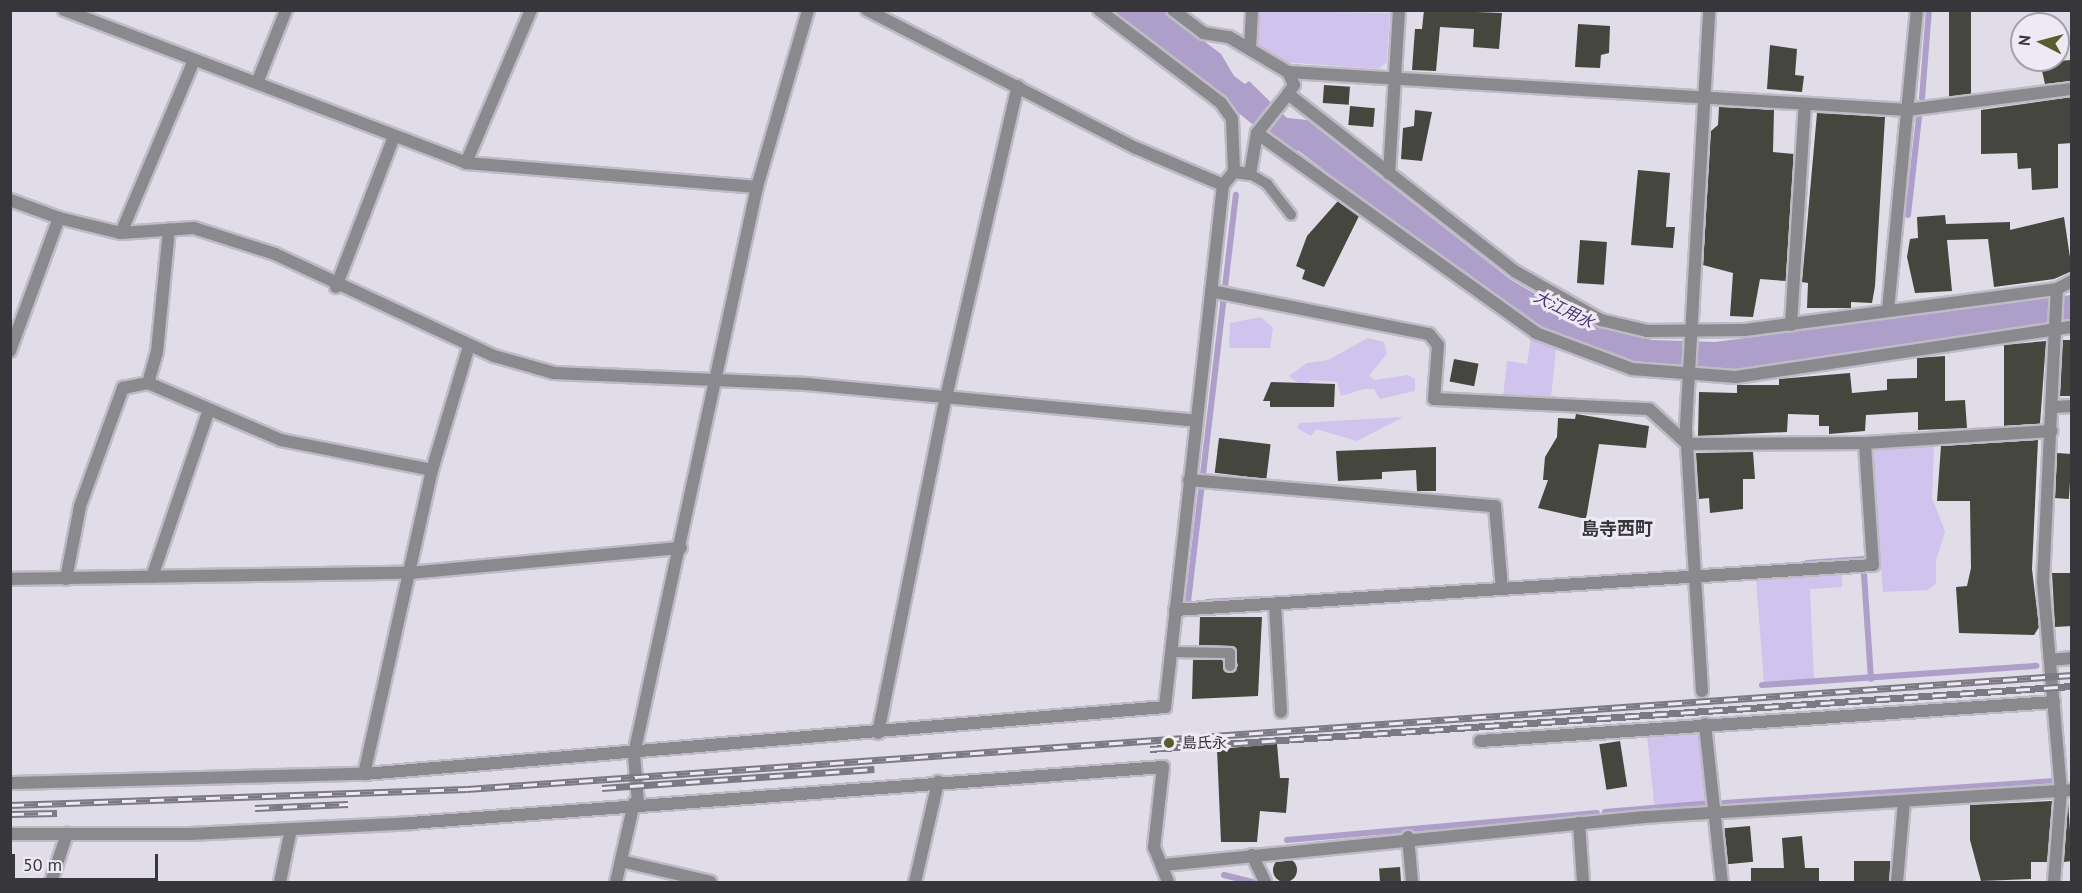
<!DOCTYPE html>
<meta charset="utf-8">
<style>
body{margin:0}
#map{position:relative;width:2082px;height:893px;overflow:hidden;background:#e0dce8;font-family:"PT Sans","Noto Sans JP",sans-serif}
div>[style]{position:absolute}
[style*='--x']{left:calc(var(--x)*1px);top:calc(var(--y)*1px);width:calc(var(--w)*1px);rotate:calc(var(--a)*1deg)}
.green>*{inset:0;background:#d0c3ed;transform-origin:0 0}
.water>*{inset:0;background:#ad9eca}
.stream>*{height:6px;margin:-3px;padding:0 3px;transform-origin:3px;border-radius:3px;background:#ad9eca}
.building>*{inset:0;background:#45463d;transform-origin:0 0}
.round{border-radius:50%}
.roads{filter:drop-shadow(2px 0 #bebbc5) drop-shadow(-2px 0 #bebbc5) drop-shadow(0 2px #bebbc5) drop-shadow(0 -2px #bebbc5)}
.service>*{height:10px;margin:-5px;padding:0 5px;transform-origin:5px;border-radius:5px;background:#8a898d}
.minor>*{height:12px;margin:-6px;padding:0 6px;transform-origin:6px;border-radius:6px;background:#8a898d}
.rail>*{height:7px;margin-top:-3.5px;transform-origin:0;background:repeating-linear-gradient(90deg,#ede9f5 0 14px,#7b7981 0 28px);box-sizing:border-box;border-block:2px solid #7b7981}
.dots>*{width:16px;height:16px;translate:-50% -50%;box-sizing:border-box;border:3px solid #ede9f5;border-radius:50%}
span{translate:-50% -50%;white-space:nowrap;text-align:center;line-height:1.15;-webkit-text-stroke:6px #ede9f5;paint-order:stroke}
.poi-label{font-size:15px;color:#37363a}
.left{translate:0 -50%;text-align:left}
.water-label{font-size:16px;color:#49346b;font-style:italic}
.quarter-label{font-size:18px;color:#37363a;font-weight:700}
.frame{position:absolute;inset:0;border:12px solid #37363a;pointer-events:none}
.north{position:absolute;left:2010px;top:12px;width:60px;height:60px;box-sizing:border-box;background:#ede9f5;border:2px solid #a4a1aa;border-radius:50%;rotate:276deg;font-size:16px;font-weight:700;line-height:24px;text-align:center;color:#37363a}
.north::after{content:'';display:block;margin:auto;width:21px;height:27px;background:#575d2b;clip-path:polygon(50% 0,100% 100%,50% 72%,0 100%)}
.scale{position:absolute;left:12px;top:854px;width:146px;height:27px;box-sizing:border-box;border:3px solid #37363a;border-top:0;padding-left:8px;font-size:18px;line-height:21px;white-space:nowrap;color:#37363a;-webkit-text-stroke:4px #ede9f5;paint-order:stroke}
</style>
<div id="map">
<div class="green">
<i style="clip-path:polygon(1259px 11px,1390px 13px,1387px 62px,1378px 69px,1282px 62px,1257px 44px)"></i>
<i style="clip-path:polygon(1261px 317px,1273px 328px,1270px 348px,1229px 348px,1230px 323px)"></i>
<i style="clip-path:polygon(1531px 337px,1556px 348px,1551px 398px,1503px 397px,1507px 361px,1527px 364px)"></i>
<i style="clip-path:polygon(1368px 338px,1384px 342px,1387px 354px,1369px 375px,1374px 380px,1408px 375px,1415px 379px,1415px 391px,1380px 399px,1374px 389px,1364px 389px,1341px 396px,1337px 382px,1311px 380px,1305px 388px,1289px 376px,1307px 363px,1328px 360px)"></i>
<i style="clip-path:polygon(1403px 417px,1357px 441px,1316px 429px,1311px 436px,1297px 428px,1300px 423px)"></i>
<i style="clip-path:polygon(1929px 443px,1934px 447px,1932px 498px,1945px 531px,1936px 561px,1936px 583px,1928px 590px,1883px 592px,1872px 455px,1879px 446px)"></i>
<i style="clip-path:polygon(1842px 573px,1842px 587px,1810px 589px,1814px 679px,1764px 683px,1756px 579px)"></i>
<i style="left:1703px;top:732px;width:68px;height:56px;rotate:84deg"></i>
</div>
<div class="water">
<i style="clip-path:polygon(1111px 11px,1164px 11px,1221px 54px,1234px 76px,1245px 84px,1249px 81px,1287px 118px,1307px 120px,1511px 280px,1586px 323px,1652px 340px,1715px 342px,2071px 295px,2071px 320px,2036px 330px,1739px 369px,1708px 372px,1633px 365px,1544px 331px,1504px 307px,1299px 151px,1284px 149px,1256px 127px)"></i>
</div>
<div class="stream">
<i style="--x:1922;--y:98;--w:88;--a:-85.5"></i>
<i style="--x:1908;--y:215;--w:99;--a:-83.6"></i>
<i style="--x:1807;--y:563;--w:57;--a:-4"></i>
<i style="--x:1864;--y:574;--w:105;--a:86.2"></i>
<i style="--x:1188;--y:602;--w:410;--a:-83.3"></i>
<i style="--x:1207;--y:602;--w:53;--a:-3.2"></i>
<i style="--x:1762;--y:685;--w:275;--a:-4"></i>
<i style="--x:1724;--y:803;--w:328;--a:-3.8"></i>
<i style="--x:1605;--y:812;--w:104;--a:-4.9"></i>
<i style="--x:1287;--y:840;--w:311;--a:-5"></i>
<i style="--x:1224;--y:875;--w:29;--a:14"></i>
</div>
<div class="building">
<i style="clip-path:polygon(1424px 10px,1502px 13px,1499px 49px,1473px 47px,1474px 29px,1440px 27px,1436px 71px,1412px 70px,1415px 29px,1422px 29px)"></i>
<i style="left:1949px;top:10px;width:22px;height:87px"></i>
<i style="clip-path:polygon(1578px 24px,1610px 26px,1609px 53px,1601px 55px,1600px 68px,1575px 67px)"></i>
<i style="clip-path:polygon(1770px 45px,1797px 49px,1795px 75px,1804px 76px,1802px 92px,1767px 89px)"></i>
<i style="clip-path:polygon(2072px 60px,2072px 81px,2045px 84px,2040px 62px)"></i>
<i style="left:1324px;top:85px;width:26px;height:18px;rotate:4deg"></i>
<i style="clip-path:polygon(2072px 97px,2072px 143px,2058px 144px,2058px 188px,2032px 190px,2031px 168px,2018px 169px,2017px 153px,1981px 154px,1981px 110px)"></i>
<i style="left:1350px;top:106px;width:25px;height:19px;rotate:5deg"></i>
<i style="clip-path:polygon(1719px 107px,1774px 110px,1773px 152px,1794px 154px,1786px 281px,1760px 279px,1753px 317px,1730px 316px,1733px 273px,1703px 265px,1711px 131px,1718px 125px)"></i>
<i style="clip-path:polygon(1415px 110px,1432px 112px,1422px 161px,1401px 159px,1403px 128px,1414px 126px)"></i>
<i style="clip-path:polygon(1817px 113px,1885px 117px,1875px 286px,1872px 303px,1851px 302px,1851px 308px,1807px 308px,1808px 283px,1802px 282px)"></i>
<i style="clip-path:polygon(1638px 170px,1670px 173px,1666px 227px,1675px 227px,1673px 248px,1631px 245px)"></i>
<i style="clip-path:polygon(1338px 201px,1359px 216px,1324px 287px,1302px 279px,1305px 270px,1296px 266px,1307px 236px)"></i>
<i style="clip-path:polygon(1945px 215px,1946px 224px,2010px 222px,2010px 230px,2064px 217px,2072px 271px,2054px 279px,1994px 287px,1988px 239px,1947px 240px,1952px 291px,1915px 293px,1907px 257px,1910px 239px,1918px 238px,1917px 217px)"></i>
<i style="left:1580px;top:240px;width:27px;height:43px;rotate:4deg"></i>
<i style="clip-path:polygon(2063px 340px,2072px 340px,2072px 396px,2060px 396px)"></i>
<i style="clip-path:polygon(2046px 341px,2040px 424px,2004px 426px,2004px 345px)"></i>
<i style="clip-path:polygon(1945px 356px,1945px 401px,1965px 400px,1967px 428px,1918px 430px,1918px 412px,1866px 415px,1865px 431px,1829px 434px,1829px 426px,1819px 426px,1819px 415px,1788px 414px,1787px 432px,1698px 436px,1699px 392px,1737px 393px,1737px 385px,1779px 385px,1779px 379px,1850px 373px,1852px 393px,1887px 390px,1887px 379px,1917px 378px,1917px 358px)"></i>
<i style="left:1454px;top:359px;width:25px;height:23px;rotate:11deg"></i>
<i style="clip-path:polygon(1271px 382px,1335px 384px,1334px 407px,1270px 407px,1270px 401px,1263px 401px)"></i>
<i style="clip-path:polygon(1576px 414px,1649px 426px,1646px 448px,1599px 444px,1586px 519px,1538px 508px,1548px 480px,1543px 480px,1545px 457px,1557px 437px,1558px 418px,1575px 419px)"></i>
<i style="left:1219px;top:438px;width:52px;height:35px;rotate:7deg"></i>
<i style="clip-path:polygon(2038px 440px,2032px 569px,2039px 627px,2034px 635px,1959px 633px,1956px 587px,1967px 586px,1971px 568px,1970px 501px,1937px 501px,1941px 446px)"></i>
<i style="clip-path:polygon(1436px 447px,1436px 491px,1417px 491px,1416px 470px,1382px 472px,1382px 479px,1338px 481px,1336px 451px)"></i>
<i style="clip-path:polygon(1753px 452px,1755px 479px,1743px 479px,1743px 509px,1710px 513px,1709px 498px,1699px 499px,1696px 453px)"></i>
<i style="left:2057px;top:453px;width:15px;height:45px;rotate:4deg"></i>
<i style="clip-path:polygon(2052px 573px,2072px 573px,2072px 626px,2055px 627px)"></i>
<i style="clip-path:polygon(1200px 617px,1262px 617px,1258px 696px,1192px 699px,1193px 660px,1222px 660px,1229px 673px,1238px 666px,1233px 646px,1199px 645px)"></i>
<i style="left:1620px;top:741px;width:46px;height:21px;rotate:81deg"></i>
<i style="clip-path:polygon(1277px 744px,1280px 778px,1289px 778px,1286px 813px,1260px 811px,1257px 842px,1221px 842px,1217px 749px)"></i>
<i style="clip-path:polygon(2052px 801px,2047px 862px,2031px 862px,2031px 879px,1981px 881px,1970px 840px,1970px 805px)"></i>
<i style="clip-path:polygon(2068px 801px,2072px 861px,2064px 862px)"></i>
<i style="left:1750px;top:826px;width:36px;height:26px;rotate:85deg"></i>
<i style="clip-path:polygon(1802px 836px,1805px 868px,1819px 868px,1819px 882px,1751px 882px,1751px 868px,1784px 868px,1782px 838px)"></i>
<i class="round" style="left:1273px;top:858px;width:24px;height:24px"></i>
<i style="left:1854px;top:861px;width:36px;height:21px"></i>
<i style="left:1400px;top:867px;width:15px;height:21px;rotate:86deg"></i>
</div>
<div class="roads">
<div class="service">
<i style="--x:1250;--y:174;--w:20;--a:30"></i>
<i style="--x:1267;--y:184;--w:39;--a:52"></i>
<i style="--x:1171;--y:652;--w:59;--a:1"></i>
<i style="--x:1230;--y:653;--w:13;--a:90"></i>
</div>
<div class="minor">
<i style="--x:64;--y:10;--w:430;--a:20.8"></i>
<i style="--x:466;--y:163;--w:292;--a:4.7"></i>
<i style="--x:867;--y:10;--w:302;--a:27.2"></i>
<i style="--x:1136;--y:148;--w:95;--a:23"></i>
<i style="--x:1099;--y:10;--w:153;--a:37.3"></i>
<i style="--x:1221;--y:103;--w:19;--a:55"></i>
<i style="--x:1232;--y:119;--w:53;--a:87.8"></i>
<i style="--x:1173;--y:10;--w:38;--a:37"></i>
<i style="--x:1203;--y:33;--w:26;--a:9"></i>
<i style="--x:1229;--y:37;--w:69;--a:30.7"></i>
<i style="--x:1288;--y:72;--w:14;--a:65"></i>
<i style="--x:1294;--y:85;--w:11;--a:124"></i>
<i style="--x:1288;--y:94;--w:289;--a:38"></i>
<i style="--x:1516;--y:272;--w:98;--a:29.5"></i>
<i style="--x:1601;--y:320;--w:47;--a:13.4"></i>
<i style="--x:1647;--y:331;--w:98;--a:-0.6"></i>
<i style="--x:1745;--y:330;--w:315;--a:-7.5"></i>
<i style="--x:2057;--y:289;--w:17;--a:-28"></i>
<i style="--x:1250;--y:49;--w:39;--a:-87"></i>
<i style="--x:1288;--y:72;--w:620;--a:3.51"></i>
<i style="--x:1907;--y:110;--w:166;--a:-7.3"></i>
<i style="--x:257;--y:83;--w:79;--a:-68.3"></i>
<i style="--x:1257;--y:133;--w:343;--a:35.6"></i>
<i style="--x:1536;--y:333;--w:103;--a:20.6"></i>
<i style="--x:1632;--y:369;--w:104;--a:4.4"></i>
<i style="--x:1736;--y:377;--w:340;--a:-8.5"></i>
<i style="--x:466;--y:163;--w:166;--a:-67"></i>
<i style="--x:1389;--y:174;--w:164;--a:-86.5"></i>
<i style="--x:10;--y:200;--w:52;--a:20.2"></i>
<i style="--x:121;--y:233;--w:188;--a:-67.1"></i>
<i style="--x:336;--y:287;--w:161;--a:-68.9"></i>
<i style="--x:1211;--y:291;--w:222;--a:11.2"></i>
<i style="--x:1429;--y:334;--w:14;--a:51"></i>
<i style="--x:1438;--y:345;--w:54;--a:94.2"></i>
<i style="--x:1434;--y:399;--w:215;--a:2.7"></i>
<i style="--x:1649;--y:409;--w:52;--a:42.6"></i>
<i style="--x:1687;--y:444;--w:178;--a:-0.3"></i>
<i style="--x:1865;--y:443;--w:187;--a:-3.7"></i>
<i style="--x:1888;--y:310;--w:301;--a:-84.5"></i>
<i style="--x:1791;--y:325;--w:221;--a:-86.4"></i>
<i style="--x:10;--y:351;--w:142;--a:-69.8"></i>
<i style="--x:59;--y:218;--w:64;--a:13.6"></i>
<i style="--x:121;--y:233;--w:73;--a:-3.9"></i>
<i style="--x:194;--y:228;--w:85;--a:17.8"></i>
<i style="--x:275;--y:254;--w:242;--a:25"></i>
<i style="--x:494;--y:356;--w:62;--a:15.8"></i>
<i style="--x:554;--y:373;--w:253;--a:2.5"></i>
<i style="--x:807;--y:384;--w:390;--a:5.4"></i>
<i style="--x:148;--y:383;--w:32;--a:-74"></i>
<i style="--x:157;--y:352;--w:123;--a:-84.4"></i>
<i style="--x:2053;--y:407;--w:19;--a:-3"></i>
<i style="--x:1189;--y:480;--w:307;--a:4.9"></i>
<i style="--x:1495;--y:506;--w:83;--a:85.2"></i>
<i style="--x:152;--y:577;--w:176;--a:-71.2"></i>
<i style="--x:10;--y:579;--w:400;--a:-0.9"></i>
<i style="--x:410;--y:573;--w:272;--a:-5.3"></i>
<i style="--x:66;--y:579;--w:74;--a:-79.1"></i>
<i style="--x:80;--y:506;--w:126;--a:-70"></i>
<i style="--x:123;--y:388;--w:25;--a:-11"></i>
<i style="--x:148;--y:383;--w:145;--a:23.2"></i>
<i style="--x:281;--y:440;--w:154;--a:11.2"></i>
<i style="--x:1275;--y:604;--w:108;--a:86.8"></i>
<i style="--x:1175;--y:610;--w:699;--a:-3.69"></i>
<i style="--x:1873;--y:565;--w:122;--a:-93.8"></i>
<i style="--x:2050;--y:660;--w:22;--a:-5"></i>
<i style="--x:1702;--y:691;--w:265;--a:-93.5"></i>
<i style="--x:1686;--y:426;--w:417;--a:-86.8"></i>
<i style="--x:1705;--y:724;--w:159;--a:83.9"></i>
<i style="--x:878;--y:733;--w:343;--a:-78.6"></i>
<i style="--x:946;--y:397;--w:319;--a:-77"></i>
<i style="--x:1480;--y:741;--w:575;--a:-3.89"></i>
<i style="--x:364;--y:774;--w:312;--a:-77.4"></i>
<i style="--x:432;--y:470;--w:129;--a:-73.4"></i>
<i style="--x:10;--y:783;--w:354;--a:-1.5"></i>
<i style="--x:364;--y:774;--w:804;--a:-4.78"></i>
<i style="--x:1165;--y:707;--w:525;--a:-83.66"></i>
<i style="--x:1223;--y:185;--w:17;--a:-50"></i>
<i style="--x:1234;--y:172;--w:16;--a:7"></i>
<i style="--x:1250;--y:174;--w:42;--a:-80.3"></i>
<i style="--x:1257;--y:133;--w:50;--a:-51.5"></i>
<i style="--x:638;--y:803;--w:49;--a:-94.7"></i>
<i style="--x:634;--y:754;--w:580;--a:-77.76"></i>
<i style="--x:757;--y:187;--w:184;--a:-73.9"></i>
<i style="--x:1579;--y:823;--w:59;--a:86.1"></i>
<i style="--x:10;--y:834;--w:180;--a:0"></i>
<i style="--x:190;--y:834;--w:221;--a:-2.8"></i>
<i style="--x:411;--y:823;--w:754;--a:-4.26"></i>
<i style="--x:1163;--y:767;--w:81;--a:96.4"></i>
<i style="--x:1154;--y:847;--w:38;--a:68"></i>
<i style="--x:1408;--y:837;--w:45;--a:84.9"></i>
<i style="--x:1252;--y:855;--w:30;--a:64"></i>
<i style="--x:621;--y:861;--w:92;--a:13.1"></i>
<i style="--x:1164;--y:865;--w:483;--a:-5.7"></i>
<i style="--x:1645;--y:817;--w:428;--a:-3.6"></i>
<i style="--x:51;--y:882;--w:51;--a:-71.6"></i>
<i style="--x:280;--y:882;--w:54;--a:-78.3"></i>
<i style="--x:616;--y:882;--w:81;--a:-77.2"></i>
<i style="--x:915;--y:882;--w:103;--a:-77"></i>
<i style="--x:1897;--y:882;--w:80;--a:-85"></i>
<i style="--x:2054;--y:882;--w:91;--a:-85.6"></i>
<i style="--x:2061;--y:791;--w:210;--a:-94.9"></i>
<i style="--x:2043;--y:582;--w:293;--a:-87.3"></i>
</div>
</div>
<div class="rail">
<i style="--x:1150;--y:749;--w:924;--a:-3.91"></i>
<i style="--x:602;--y:788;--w:273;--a:-4"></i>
<i style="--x:10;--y:805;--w:457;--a:-2"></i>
<i style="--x:467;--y:789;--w:1609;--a:-4.06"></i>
<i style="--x:255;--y:808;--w:93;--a:-2.5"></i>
<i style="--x:10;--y:814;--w:47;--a:-1.2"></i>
</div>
<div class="dots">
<i style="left:1169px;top:743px;background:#575d2b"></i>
</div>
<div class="poi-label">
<span class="left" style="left:1182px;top:743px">島氏永</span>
</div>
<div class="water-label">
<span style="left:1564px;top:309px;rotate:26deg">大江用水</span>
</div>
<div class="quarter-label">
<span style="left:1617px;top:529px">島寺西町</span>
</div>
<div class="frame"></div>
<div class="north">N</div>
<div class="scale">50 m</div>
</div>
